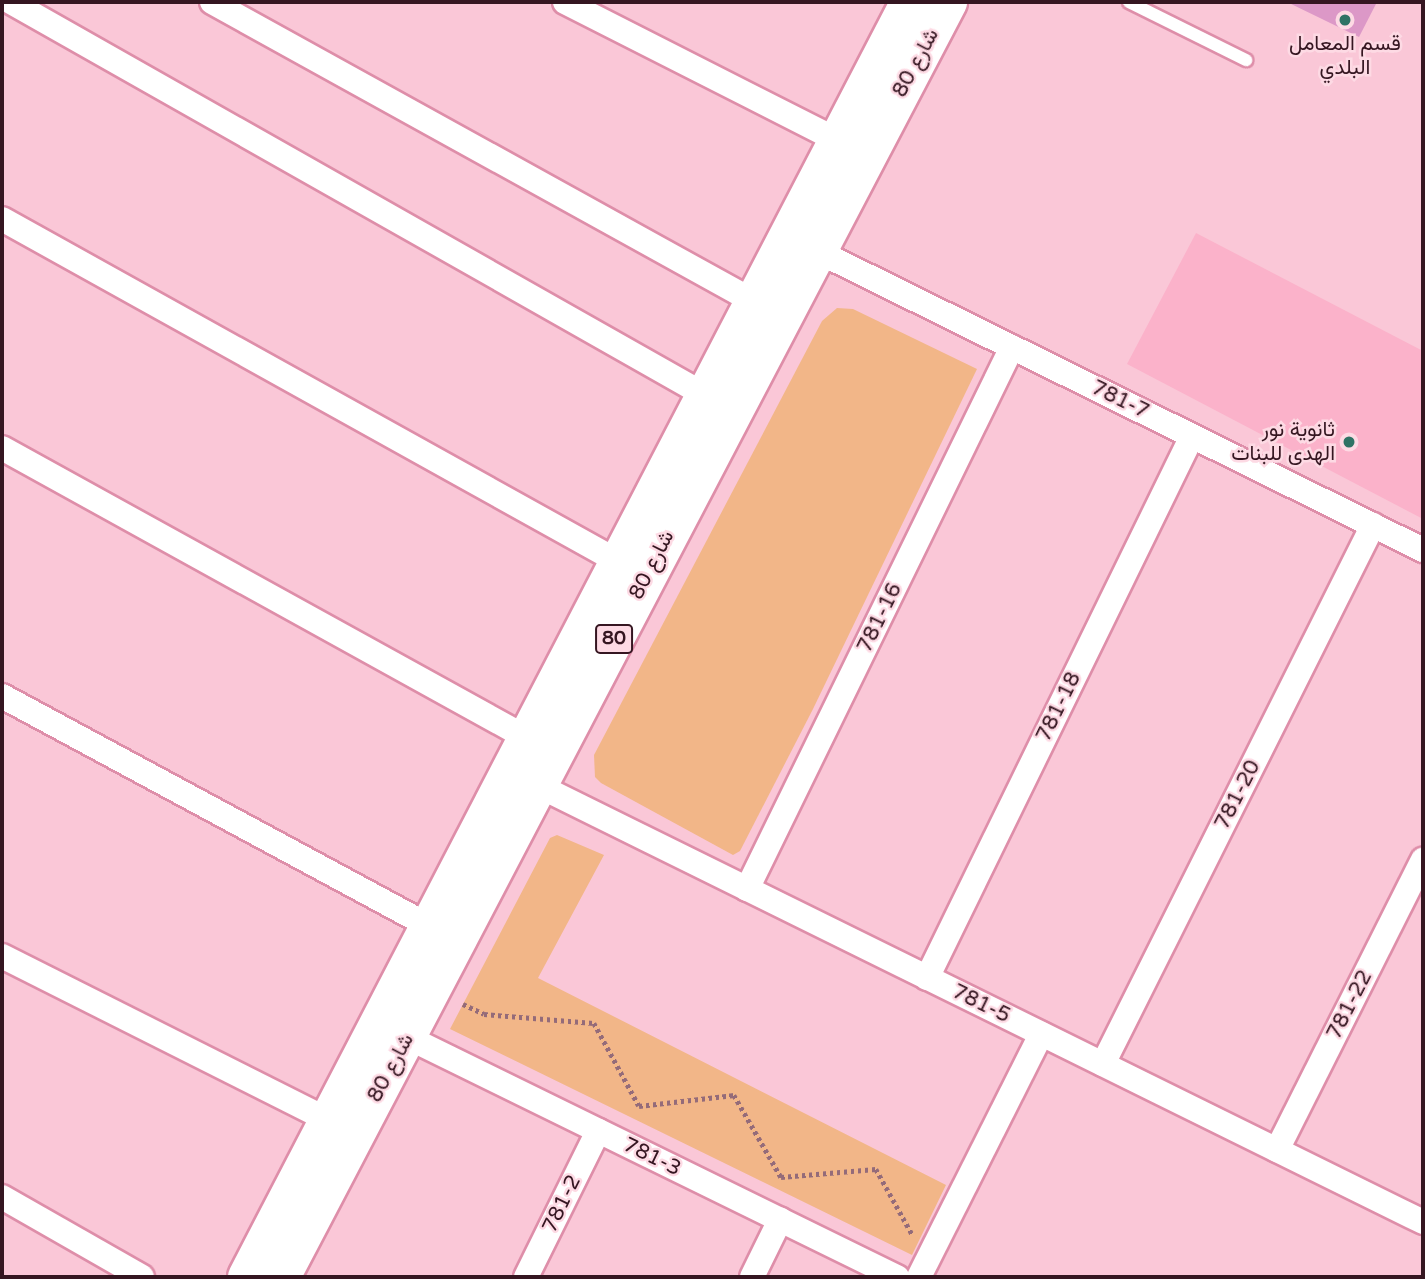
<!DOCTYPE html>
<meta charset="utf-8">
<style>
body{margin:0}
#map{position:relative;width:1425px;height:1279px;overflow:hidden;background:#fac7d7;font-family:"Varela Round",Vazirmatn,sans-serif}
div>[style]{position:absolute}
[style*='--x']{left:calc(var(--x)*1px);top:calc(var(--y)*1px);width:calc(var(--w)*1px);rotate:calc(var(--a)*1deg)}
.built>*{inset:0;background:#fbb2ca}
.green>*{inset:0;background:#f2b688}
.building>*{inset:0;background:#dc98c7}
.path>*{height:4.5px;margin-top:-2.25px;transform-origin:0;background:repeating-linear-gradient(90deg,#946b79 0 3.5px,transparent 0 7px)}
.roads{filter:drop-shadow(2px 0 #de8ea9) drop-shadow(-2px 0 #de8ea9) drop-shadow(0 2px #de8ea9) drop-shadow(0 -2px #de8ea9)}
.service>*{height:12px;margin:-6px;padding:0 6px;transform-origin:6px;border-radius:6px;background:#fff}
.minor>*{height:24px;margin:-12px;padding:0 12px;transform-origin:12px;border-radius:12px;background:#fff}
.primary>*{height:38px;margin:-19px;padding:0 19px;transform-origin:19px;border-radius:19px;background:#fff}
.dots>*{width:19px;height:19px;translate:-50% -50%;box-sizing:border-box;border:4px solid #fddae4;border-radius:50%}
span{translate:-50% -50%;white-space:nowrap;text-align:center;line-height:1.15;-webkit-text-stroke:5px #fddae4;paint-order:stroke}
.shield-label span{padding:2px 5px;background:#fddae4;border:2px solid;border-radius:5px;-webkit-text-stroke-width:0}
.shield-label{font-size:19px;color:#351621;font-weight:700}
.poi-label{font-size:21px;color:#351621}
.right{translate:-100% -50%;text-align:right}
.street-label{font-size:21px;color:#351621}
.frame{position:absolute;inset:0;border:4px solid #351621;pointer-events:none}
</style>
<div id="map">
<div class="built">
<i style="clip-path:polygon(1196px 233px,1423px 351px,1423px 519px,1127px 364px)"></i>
</div>
<div class="green">
<i style="clip-path:polygon(837px 308px,853px 309px,977px 369px,813px 709px,740px 851px,733px 855px,601px 783px,595px 777px,594px 755px,822px 321px)"></i>
<i style="clip-path:polygon(557px 835px,604px 855px,538px 978px,946px 1185px,912px 1255px,450px 1029px,550px 838px)"></i>
</div>
<div class="building">
<i style="clip-path:polygon(1287px 2px,1377px 2px,1359px 37px)"></i>
</div>
<div class="path">
<i style="--x:463;--y:1004;--w:23;--a:25"></i>
<i style="--x:484;--y:1014;--w:110;--a:4.7"></i>
<i style="--x:594;--y:1023;--w:94;--a:61.5"></i>
<i style="--x:639;--y:1106;--w:96;--a:-6.6"></i>
<i style="--x:734;--y:1095;--w:95;--a:60.2"></i>
<i style="--x:781;--y:1177;--w:95;--a:-4.8"></i>
<i style="--x:876;--y:1169;--w:74;--a:61"></i>
</div>
<div class="roads">
<div class="service">
<i style="--x:1129;--y:2;--w:131;--a:26.4"></i>
</div>
<div class="minor">
<i style="--x:11;--y:2;--w:798;--a:29.52"></i>
<i style="--x:212;--y:2;--w:618;--a:28.93"></i>
<i style="--x:565;--y:2;--w:305;--a:26.9"></i>
<i style="--x:2;--y:219;--w:706;--a:29.07"></i>
<i style="--x:817;--y:251;--w:676;--a:26.26"></i>
<i style="--x:2;--y:448;--w:602;--a:28.91"></i>
<i style="--x:2;--y:696;--w:489;--a:28.3"></i>
<i style="--x:539;--y:786;--w:986;--a:26.25"></i>
<i style="--x:747;--y:889;--w:603;--a:-63.94"></i>
<i style="--x:2;--y:956;--w:367;--a:26.7"></i>
<i style="--x:927;--y:978;--w:603;--a:-63.94"></i>
<i style="--x:407;--y:1037;--w:546;--a:26.1"></i>
<i style="--x:1103;--y:1064;--w:603;--a:-63.39"></i>
<i style="--x:1277;--y:1150;--w:325;--a:-63.3"></i>
<i style="--x:2;--y:1197;--w:161;--a:29.7"></i>
<i style="--x:526;--y:1277;--w:163;--a:-63.7"></i>
<i style="--x:752;--y:1277;--w:64;--a:-63.8"></i>
<i style="--x:919;--y:1277;--w:272;--a:-63.3"></i>
</div>
<div class="primary">
<i style="--x:247;--y:1277;--w:1437;--a:-62.53"></i>
<i style="--x:281;--y:1277;--w:1439;--a:-62.38"></i>
</div>
</div>
<div class="dots">
<i style="left:1345px;top:20px;background:#2f7365"></i>
<i style="left:1349px;top:442px;background:#2f7365"></i>
</div>
<div class="shield-label">
<span style="left:614px;top:639px">80</span>
</div>
<div class="poi-label">
<span style="left:1345px;top:56px">قسم المعامل<br>البلدي</span>
<span class="right" style="left:1335px;top:442px">ثانوية نور<br>الهدى للبنات</span>
</div>
<div class="street-label">
<span style="left:916px;top:63px;rotate:-62deg">شارع 80</span>
<span style="left:1120px;top:400px;rotate:26deg">781-7</span>
<span style="left:652px;top:565px;rotate:-63deg">شارع 80</span>
<span style="left:880px;top:618px;rotate:-64deg">781-16</span>
<span style="left:1059px;top:707px;rotate:-64deg">781-18</span>
<span style="left:1238px;top:795px;rotate:-63deg">781-20</span>
<span style="left:981px;top:1004px;rotate:26deg">781-5</span>
<span style="left:1350px;top:1005px;rotate:-63deg">781-22</span>
<span style="left:391px;top:1068px;rotate:-62deg">شارع 80</span>
<span style="left:652px;top:1157px;rotate:26deg">781-3</span>
<span style="left:562px;top:1204px;rotate:-64deg">781-2</span>
</div>
<div class="frame"></div>
</div>
